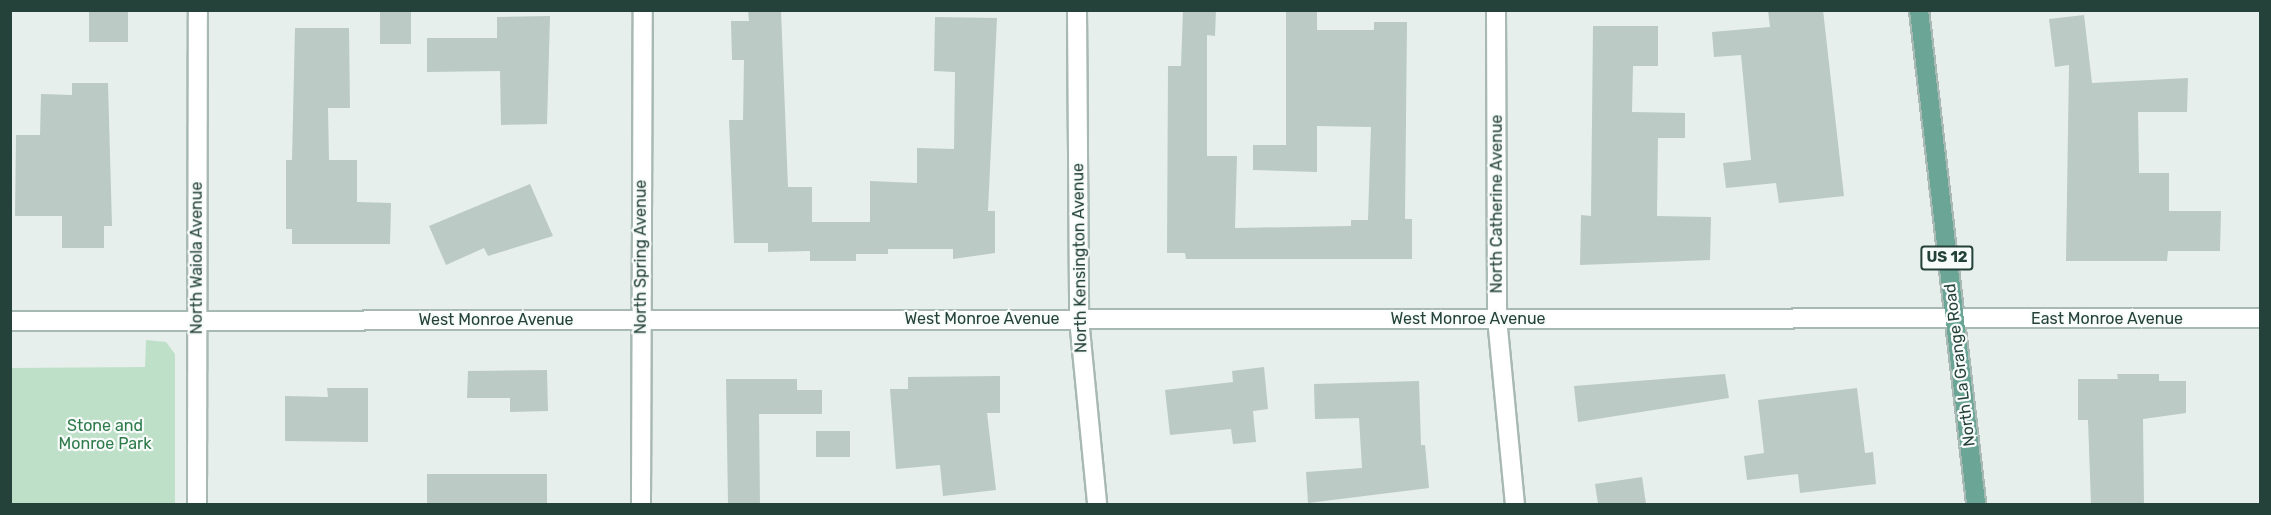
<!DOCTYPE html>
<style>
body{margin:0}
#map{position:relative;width:2271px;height:515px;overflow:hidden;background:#e6efeb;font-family:Rubik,sans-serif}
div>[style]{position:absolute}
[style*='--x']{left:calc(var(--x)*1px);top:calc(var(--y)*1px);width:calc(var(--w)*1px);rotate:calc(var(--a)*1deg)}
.green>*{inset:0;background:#bfe0c8}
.building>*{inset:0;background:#bbcac4;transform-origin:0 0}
.roads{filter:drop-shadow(2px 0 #a8b8b2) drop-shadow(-2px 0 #a8b8b2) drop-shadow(0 2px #a8b8b2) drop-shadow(0 -2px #a8b8b2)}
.minor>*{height:18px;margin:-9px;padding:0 9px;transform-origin:9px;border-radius:9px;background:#fff}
.primary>*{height:18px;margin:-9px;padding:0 9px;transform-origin:9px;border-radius:9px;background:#6aa596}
span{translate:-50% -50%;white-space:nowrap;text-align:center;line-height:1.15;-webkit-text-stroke:4.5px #f7fbf9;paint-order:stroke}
.shield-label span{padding:2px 4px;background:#f7fbf9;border:2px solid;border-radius:4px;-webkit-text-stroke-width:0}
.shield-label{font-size:15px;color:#24423a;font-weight:700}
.street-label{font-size:16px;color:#24423a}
.park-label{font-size:16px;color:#2d7a4b}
.frame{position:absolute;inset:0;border:12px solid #24423a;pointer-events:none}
</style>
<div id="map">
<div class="green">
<i style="clip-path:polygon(146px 340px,166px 342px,175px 354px,175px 504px,11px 504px,11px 368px,145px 367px)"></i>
</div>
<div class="building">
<i style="left:89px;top:10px;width:39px;height:32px"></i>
<i style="left:411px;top:10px;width:34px;height:31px;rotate:90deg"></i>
<i style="clip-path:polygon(748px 10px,781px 10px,788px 187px,812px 187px,812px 222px,870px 222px,870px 181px,917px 183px,917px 148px,954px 149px,955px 72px,934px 71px,935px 17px,997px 18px,988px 211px,995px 211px,995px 253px,953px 259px,953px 249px,888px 249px,888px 254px,856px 254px,856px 261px,810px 261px,810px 251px,768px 252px,768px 243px,734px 243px,729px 120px,743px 120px,744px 60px,732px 60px,731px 21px,749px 21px)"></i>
<i style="clip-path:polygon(1183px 10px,1216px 10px,1215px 36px,1207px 35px,1207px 156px,1237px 156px,1235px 228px,1351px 226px,1351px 220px,1368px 220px,1371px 127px,1317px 126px,1317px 172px,1253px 170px,1253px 145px,1286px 145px,1286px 11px,1317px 12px,1317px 30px,1374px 30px,1374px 22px,1407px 22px,1405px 219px,1412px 219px,1412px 259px,1186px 259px,1185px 253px,1167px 253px,1168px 66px,1181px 66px)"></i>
<i style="clip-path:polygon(1768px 10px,1823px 10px,1844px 196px,1779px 203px,1776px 183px,1726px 188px,1723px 163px,1751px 160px,1741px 55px,1714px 57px,1712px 32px,1770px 27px)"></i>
<i style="clip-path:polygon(2084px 15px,2092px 83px,2188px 78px,2187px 112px,2138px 112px,2139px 173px,2169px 173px,2169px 211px,2221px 211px,2220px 251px,2168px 251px,2167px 261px,2066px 261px,2069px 65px,2055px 67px,2049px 19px)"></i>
<i style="clip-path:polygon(550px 16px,547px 124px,501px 125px,500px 71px,427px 72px,427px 38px,497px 38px,497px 17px)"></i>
<i style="clip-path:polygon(1593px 26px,1658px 26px,1658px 66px,1633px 66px,1632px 112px,1685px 113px,1685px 138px,1658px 138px,1657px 216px,1711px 217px,1710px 260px,1580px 265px,1581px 215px,1591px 216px)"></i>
<i style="clip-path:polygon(295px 28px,349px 28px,350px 108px,328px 108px,329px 160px,357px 160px,357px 202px,391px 203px,390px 244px,292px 244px,292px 229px,286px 229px,286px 160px,292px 160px)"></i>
<i style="clip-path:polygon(72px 83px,108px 83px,112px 226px,104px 226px,104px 248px,62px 248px,62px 216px,15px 216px,16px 135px,40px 135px,41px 94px,72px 95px)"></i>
<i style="clip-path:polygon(530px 184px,553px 236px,488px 256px,484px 248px,446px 265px,429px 226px)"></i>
<i style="clip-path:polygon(1264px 367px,1268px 409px,1253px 411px,1256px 442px,1233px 444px,1231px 429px,1170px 435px,1165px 390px,1233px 382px,1232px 371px)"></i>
<i style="clip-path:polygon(547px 370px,548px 411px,510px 412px,510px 398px,467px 398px,468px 371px)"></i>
<i style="clip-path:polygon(1725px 374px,1729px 398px,1578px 422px,1574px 386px)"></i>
<i style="clip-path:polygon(2117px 374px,2159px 374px,2159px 381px,2186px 381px,2186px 413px,2143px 419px,2144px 504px,2091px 504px,2088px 420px,2078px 420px,2078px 379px,2118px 379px)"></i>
<i style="clip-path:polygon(1000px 376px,1000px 413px,987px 413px,996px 490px,943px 496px,940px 465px,896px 469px,890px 389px,908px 389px,908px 377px)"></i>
<i style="clip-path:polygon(726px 379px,797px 379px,797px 390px,822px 390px,822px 414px,759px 414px,760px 504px,728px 504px)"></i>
<i style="clip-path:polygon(1419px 381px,1421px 445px,1425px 445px,1429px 488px,1308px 503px,1306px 472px,1362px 468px,1359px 418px,1315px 419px,1314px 384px)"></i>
<i style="clip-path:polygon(327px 388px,368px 388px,368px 442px,285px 441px,285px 396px,328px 397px)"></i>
<i style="clip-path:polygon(1857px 388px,1865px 453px,1873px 452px,1876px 484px,1800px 493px,1798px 474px,1747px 480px,1744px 456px,1764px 453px,1758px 400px)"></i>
<i style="left:816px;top:431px;width:34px;height:26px"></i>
<i style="left:547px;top:474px;width:30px;height:120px;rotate:90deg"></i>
<i style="clip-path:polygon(1642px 477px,1646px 504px,1598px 504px,1595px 484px)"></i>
</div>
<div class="roads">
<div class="minor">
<i style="--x:1077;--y:10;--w:309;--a:89.6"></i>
<i style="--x:1079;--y:319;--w:186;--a:84.4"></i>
<i style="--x:1496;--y:10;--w:308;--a:89.8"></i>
<i style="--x:1497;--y:318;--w:187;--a:84.5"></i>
<i style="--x:10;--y:321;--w:2250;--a:-0.08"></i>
<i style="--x:197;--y:504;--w:494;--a:-89.9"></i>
<i style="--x:641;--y:504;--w:494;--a:-89.8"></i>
</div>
<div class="primary">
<i style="--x:1919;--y:10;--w:497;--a:83.4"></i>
</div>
</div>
<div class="shield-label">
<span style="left:1947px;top:258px">US 12</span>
</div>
<div class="street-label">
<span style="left:1497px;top:204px;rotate:-90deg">North Catherine Avenue</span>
<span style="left:641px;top:257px;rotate:-90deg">North Spring Avenue</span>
<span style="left:197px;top:258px;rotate:-90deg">North Waiola Avenue</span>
<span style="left:1080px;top:258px;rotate:-91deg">North Kensington Avenue</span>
<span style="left:982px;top:319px">West Monroe Avenue</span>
<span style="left:1468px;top:319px">West Monroe Avenue</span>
<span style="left:2107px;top:319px">East Monroe Avenue</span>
<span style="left:496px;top:320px">West Monroe Avenue</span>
<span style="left:1960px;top:365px;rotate:-97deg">North La Grange Road</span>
</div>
<div class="park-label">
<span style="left:105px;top:435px">Stone and<br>Monroe Park</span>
</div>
<div class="frame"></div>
</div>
